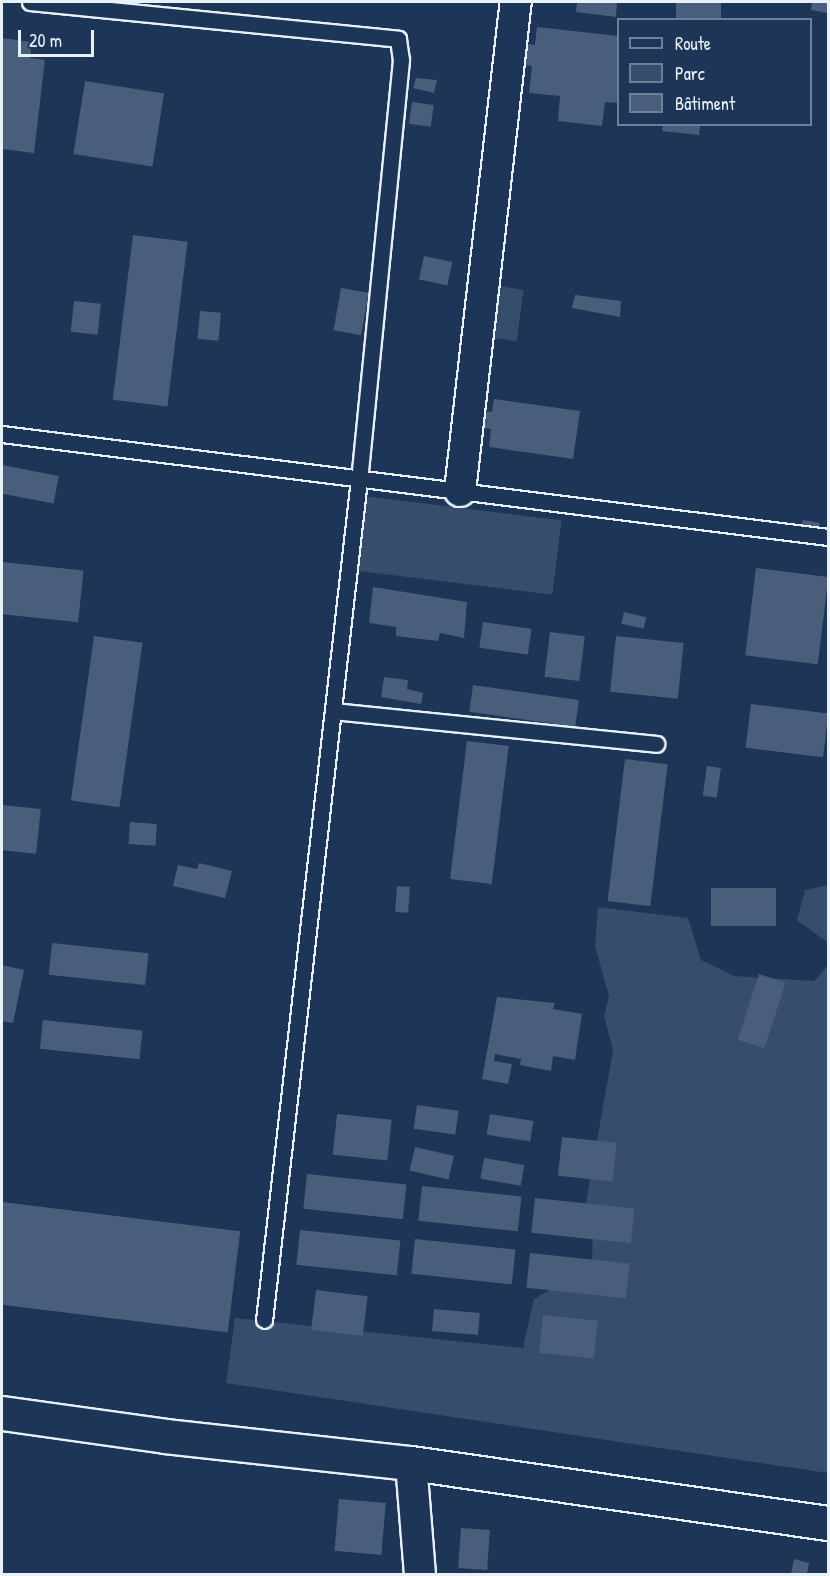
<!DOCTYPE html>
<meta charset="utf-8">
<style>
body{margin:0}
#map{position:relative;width:830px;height:1576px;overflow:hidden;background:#1d3557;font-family:"Patrick Hand",sans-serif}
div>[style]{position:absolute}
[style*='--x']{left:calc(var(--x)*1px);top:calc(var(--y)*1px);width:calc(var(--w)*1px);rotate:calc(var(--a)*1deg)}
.green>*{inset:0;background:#374d6c;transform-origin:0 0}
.building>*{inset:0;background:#495e7a;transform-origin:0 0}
.roads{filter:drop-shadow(2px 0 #e8f1f8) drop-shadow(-2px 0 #e8f1f8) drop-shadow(0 2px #e8f1f8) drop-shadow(0 -2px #e8f1f8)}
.service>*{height:15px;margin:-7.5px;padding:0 7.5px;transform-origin:7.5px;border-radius:7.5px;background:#1d3557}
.minor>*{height:30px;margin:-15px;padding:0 15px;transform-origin:15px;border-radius:15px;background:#1d3557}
.secondary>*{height:33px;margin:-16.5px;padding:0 16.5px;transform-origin:16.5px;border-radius:16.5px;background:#1d3557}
span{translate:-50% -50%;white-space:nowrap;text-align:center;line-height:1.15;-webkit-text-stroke:4.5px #1d3557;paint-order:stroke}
.frame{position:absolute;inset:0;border:3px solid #e8f1f8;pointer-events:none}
.legend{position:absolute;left:617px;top:18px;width:195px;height:108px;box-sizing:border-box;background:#1d3557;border:2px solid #6e8097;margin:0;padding:8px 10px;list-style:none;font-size:18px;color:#e8f1f8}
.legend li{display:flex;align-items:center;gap:12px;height:30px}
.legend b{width:30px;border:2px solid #6e8097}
.scale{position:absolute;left:18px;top:30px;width:76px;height:27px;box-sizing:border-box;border:3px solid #e8f1f8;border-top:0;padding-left:8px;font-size:18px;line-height:21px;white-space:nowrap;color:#e8f1f8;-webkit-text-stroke:4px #1d3557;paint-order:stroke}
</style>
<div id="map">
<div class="green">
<i style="left:497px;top:286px;width:27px;height:52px;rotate:8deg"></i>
<i style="left:364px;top:496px;width:199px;height:75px;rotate:7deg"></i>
<i style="clip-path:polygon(828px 885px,828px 943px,797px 920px,805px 890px)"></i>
<i style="clip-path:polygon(598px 907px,688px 918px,701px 960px,734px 976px,814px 981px,828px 965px,828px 1473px,226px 1383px,235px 1318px,523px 1348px,534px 1299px,592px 1266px,593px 1217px,586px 1203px,613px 1050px,604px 1016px,609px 996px,595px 946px)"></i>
</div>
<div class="building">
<i style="clip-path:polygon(577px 2px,617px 2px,616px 17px,576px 12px)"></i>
<i style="left:676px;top:2px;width:45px;height:18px"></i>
<i style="clip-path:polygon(812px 2px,828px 2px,828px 13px,811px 10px)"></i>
<i style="clip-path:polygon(537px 27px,618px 36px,618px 103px,605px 102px,602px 126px,558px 121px,560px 96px,529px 93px,532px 66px,524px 65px,527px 44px,535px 45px)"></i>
<i style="clip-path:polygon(2px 38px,32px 42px,30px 58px,45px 60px,34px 153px,2px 149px)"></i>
<i style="clip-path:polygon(416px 78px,437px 80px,434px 93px,413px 88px)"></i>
<i style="left:85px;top:81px;width:80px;height:74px;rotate:9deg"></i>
<i style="left:412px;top:102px;width:22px;height:22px;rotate:8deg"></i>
<i style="clip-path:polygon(663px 124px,700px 124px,699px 135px,662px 131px)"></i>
<i style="left:133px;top:235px;width:55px;height:166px;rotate:7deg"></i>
<i style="left:424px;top:256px;width:29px;height:24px;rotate:12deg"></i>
<i style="left:341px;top:288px;width:28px;height:43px;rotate:10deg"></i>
<i style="clip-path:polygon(575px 295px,621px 301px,620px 317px,572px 308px)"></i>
<i style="left:74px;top:301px;width:27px;height:31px;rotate:6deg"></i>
<i style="left:200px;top:311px;width:21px;height:28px;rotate:5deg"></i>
<i style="clip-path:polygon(494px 399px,580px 411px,573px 459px,489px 447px,491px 429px,482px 428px,485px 411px,492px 412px)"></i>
<i style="left:2px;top:465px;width:58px;height:28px;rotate:11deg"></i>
<i style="clip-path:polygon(803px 520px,820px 523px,817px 534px,800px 530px)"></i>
<i style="left:2px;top:562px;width:82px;height:52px;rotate:6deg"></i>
<i style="left:756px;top:568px;width:73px;height:88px;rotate:7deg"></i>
<i style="clip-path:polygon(373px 587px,467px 602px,464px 638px,440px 633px,438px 641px,396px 636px,396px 627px,369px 623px)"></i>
<i style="left:624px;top:612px;width:23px;height:12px;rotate:13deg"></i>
<i style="left:483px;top:622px;width:49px;height:26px;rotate:8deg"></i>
<i style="left:550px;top:632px;width:35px;height:45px;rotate:7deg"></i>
<i style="left:94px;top:636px;width:49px;height:166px;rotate:8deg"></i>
<i style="left:616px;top:636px;width:68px;height:56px;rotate:6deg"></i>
<i style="clip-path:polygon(384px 677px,408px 680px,407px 689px,423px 693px,421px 704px,381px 697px)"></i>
<i style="left:473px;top:685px;width:107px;height:27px;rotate:8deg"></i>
<i style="left:751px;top:704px;width:78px;height:44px;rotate:7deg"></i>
<i style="left:467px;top:741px;width:42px;height:139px;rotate:7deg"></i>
<i style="left:625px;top:759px;width:43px;height:143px;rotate:7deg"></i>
<i style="left:707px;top:766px;width:14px;height:30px;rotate:8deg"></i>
<i style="left:2px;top:805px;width:39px;height:45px;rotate:6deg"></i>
<i style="left:130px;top:822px;width:27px;height:22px;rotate:4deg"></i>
<i style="clip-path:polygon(199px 863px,232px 871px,225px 898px,173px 886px,178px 865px,197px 869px)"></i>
<i style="left:397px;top:886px;width:13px;height:26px;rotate:4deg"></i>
<i style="left:711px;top:888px;width:65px;height:38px"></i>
<i style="left:52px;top:943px;width:97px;height:32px;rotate:6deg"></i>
<i style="clip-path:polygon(2px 965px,24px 970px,13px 1023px,2px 1021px)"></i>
<i style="left:759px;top:974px;width:28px;height:69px;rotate:18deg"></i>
<i style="clip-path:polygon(497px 997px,555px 1003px,553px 1009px,582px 1014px,575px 1060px,553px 1056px,551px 1071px,520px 1065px,521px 1059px,495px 1054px,494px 1061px,512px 1064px,508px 1084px,482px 1079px)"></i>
<i style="left:43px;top:1020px;width:100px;height:29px;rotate:6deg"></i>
<i style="left:417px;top:1105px;width:42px;height:24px;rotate:8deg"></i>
<i style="left:337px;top:1114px;width:55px;height:41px;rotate:6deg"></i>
<i style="left:490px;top:1114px;width:44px;height:21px;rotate:9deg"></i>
<i style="left:562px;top:1137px;width:55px;height:39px;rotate:6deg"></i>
<i style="left:415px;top:1147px;width:40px;height:24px;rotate:13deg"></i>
<i style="left:484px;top:1158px;width:41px;height:21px;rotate:10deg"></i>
<i style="left:307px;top:1174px;width:100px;height:35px;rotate:6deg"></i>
<i style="left:422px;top:1186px;width:100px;height:35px;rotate:6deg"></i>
<i style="left:535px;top:1198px;width:100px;height:35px;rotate:6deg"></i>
<i style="left:2px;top:1202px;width:240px;height:102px;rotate:7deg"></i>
<i style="left:300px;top:1230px;width:101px;height:35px;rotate:6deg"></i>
<i style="left:415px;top:1239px;width:101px;height:35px;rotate:6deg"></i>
<i style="left:530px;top:1253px;width:100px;height:35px;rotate:6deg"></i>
<i style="left:316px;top:1290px;width:52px;height:40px;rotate:7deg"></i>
<i style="left:434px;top:1309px;width:46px;height:22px;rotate:5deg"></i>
<i style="left:543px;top:1315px;width:55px;height:38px;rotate:6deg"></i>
<i style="left:339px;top:1499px;width:47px;height:52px;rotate:5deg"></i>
<i style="left:461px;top:1528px;width:29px;height:40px;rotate:4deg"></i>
<i style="clip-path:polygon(794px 1559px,809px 1563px,807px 1574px,791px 1574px)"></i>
</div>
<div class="roads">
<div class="service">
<i style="--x:30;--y:2;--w:370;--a:5.7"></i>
<i style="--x:398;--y:39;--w:21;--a:82"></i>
<i style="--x:401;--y:60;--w:421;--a:95.7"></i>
<i style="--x:359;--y:479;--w:846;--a:96.44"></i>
<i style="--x:2;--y:434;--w:832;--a:7.11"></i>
<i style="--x:333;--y:711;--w:325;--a:5.8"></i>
</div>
<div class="minor">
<i style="--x:460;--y:491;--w:492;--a:-83.5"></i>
<i style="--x:411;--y:1463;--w:111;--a:85.4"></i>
</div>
<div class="secondary">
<i style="--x:2;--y:1413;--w:165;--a:8"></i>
<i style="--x:165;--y:1436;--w:247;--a:6.3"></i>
<i style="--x:411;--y:1463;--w:421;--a:8.2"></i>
</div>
</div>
<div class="frame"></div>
<ul class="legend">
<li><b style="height:8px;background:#1d3557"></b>Route</li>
<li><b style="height:16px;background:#374d6c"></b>Parc</li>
<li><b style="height:16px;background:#495e7a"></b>Bâtiment</li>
</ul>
<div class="scale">20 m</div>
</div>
